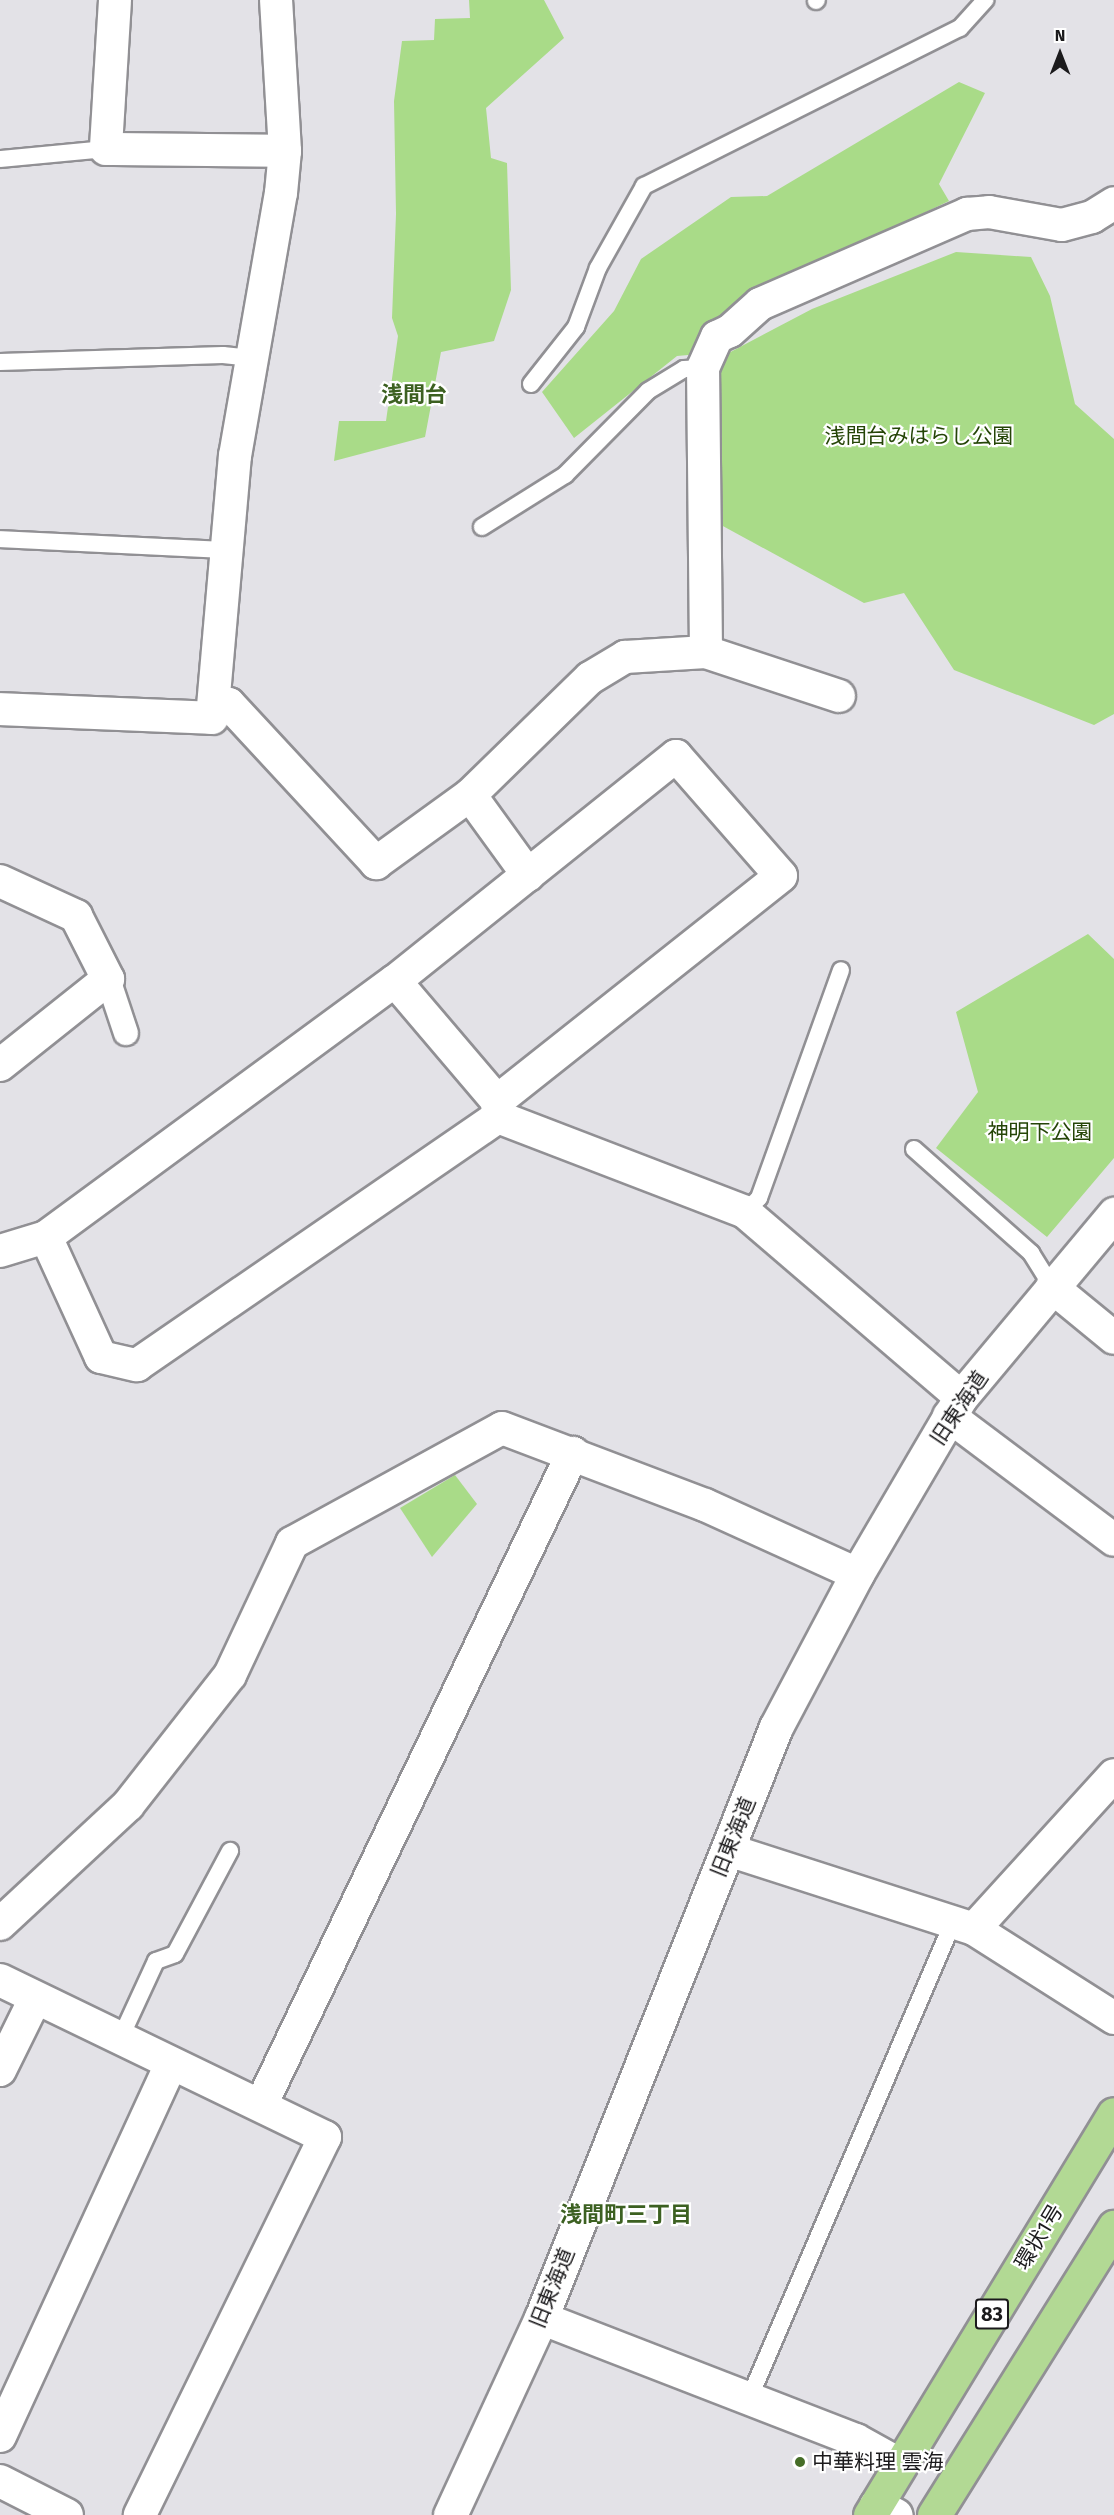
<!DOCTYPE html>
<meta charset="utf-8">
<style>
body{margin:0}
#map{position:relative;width:1114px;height:2515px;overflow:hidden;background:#e3e2e7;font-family:"Fira Sans","Noto Sans JP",sans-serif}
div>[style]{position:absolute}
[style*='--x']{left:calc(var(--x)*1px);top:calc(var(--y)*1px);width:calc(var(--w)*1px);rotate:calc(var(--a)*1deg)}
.green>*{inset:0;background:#a9db88}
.roads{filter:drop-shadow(2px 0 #919094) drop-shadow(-2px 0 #919094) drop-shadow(0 2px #919094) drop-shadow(0 -2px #919094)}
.service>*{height:16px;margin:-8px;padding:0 8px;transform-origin:8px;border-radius:8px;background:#fff}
.pedestrian>*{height:24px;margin:-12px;padding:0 12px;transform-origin:12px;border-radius:12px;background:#fff}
.minor>*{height:32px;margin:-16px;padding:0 16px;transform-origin:16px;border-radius:16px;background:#fff}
.tertiary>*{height:33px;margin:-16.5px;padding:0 16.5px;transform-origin:16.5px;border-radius:16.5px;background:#fff}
.primary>*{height:33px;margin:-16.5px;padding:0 16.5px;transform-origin:16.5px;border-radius:16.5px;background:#b2d994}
.dots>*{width:16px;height:16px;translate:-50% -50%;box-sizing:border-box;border:3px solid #fff;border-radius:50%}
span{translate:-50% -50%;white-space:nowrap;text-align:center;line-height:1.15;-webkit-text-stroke:4.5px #fff;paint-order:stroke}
.shield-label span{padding:2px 4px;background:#fff;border:2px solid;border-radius:4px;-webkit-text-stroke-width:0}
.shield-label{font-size:20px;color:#1b1a1c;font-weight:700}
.park-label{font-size:21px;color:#254507}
.street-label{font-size:21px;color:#1b1a1c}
.poi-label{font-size:21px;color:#1b1a1c}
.left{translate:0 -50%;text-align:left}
.neighbourhood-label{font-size:22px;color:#3c6021;font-weight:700}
.north{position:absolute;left:1030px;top:24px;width:60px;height:60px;-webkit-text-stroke:4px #fff;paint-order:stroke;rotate:0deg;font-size:16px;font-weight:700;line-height:24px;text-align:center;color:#1b1a1c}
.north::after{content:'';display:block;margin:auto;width:21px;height:27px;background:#1b1a1c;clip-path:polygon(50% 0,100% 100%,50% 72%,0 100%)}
</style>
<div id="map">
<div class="green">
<i style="clip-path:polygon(469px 0,544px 0,564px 38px,486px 108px,491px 158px,507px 163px,511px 290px,494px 341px,441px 352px,425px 437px,334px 461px,339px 421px,386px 421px,398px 336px,392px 318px,396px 214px,394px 101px,402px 41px,434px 40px,435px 19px,470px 18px)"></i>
<i style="clip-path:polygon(959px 82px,985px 93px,939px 184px,949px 201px,750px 296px,699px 354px,677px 356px,574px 438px,542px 392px,614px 311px,641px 259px,731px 197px,767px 196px)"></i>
<i style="clip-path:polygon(956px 252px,1031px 257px,1050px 296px,1075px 404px,1114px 439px,1114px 714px,1094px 725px,954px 670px,904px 593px,864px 603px,721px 525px,715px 390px,721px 357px,812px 309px)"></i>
<i style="clip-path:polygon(1088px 934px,1114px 959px,1114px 1158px,1047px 1237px,936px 1148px,978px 1092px,956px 1012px)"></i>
<i style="clip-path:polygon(455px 1475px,477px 1504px,432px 1557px,400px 1508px)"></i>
</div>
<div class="roads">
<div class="service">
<i style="--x:816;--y:1;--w:1;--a:-45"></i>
<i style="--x:0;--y:159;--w:106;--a:-5.4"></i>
<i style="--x:0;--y:362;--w:223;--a:-1.8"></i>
<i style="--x:223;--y:355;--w:29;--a:6"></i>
<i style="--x:531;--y:384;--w:73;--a:-51.7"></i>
<i style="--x:576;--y:327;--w:63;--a:-69.6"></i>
<i style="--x:598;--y:268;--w:94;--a:-60.7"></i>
<i style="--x:644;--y:186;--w:353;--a:-26.6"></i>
<i style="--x:960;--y:28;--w:38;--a:-48"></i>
<i style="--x:482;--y:527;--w:98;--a:-32.1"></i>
<i style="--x:565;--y:475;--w:118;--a:-45.3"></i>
<i style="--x:648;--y:391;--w:42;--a:-31.4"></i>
<i style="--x:684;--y:369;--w:19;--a:-3"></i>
<i style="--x:0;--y:539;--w:227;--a:2.8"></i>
<i style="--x:914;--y:1149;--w:157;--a:41.6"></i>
<i style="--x:1031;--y:1253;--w:40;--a:58"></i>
<i style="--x:745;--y:1212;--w:20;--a:-45"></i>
<i style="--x:759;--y:1198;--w:242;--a:-70.2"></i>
<i style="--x:120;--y:2039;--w:86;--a:-65.2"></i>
<i style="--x:156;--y:1961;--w:20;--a:-20"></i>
<i style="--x:175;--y:1954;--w:117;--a:-61.9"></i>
<i style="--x:749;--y:2399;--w:519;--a:-66.84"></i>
</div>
<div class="pedestrian">
<i style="--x:108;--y:979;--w:57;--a:71.6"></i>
</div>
<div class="minor">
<i style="--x:115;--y:0;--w:149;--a:93.5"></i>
<i style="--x:106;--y:149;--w:179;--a:0.6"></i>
<i style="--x:706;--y:652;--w:140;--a:18.3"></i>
<i style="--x:214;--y:701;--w:15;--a:11"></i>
<i style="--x:229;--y:704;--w:217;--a:47.2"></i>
<i style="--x:376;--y:863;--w:116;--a:-35.9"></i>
<i style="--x:470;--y:795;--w:168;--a:-44.3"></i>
<i style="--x:590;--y:678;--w:41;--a:-31"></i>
<i style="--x:625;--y:657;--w:81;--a:-3.5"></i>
<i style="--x:706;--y:652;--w:284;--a:-90.6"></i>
<i style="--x:703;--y:368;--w:34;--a:-66"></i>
<i style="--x:717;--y:337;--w:14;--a:-25"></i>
<i style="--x:730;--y:331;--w:40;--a:-42"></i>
<i style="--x:760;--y:304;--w:226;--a:-23.5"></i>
<i style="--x:967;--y:214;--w:22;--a:-5"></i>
<i style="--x:989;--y:212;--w:74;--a:10.1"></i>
<i style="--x:1062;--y:225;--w:31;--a:-15"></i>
<i style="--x:1092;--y:217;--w:26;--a:-32"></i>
<i style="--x:0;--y:709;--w:212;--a:2.4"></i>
<i style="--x:212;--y:718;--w:263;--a:-85"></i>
<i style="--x:235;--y:456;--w:267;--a:-80.1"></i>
<i style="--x:281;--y:193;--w:42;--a:-84.6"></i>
<i style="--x:285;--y:151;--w:151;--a:-93.4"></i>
<i style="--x:470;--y:795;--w:99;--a:54.1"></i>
<i style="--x:0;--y:881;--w:84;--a:24.7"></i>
<i style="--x:76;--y:916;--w:71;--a:63.1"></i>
<i style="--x:108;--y:979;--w:138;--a:141.5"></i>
<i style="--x:395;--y:981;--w:157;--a:49.6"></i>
<i style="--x:497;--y:1101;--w:16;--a:86"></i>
<i style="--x:498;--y:1117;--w:265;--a:21"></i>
<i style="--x:745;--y:1212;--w:284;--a:40.6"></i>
<i style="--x:46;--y:1237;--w:433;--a:-36.3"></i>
<i style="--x:395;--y:981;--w:360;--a:-38.7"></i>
<i style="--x:676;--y:756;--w:159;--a:48.8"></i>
<i style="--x:781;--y:876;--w:362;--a:141.6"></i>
<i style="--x:0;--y:1251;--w:48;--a:-16.9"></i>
<i style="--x:46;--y:1237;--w:132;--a:65.4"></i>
<i style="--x:101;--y:1357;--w:37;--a:13"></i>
<i style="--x:137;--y:1365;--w:438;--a:-34.5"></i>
<i style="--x:1052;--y:1287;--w:80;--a:39.4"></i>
<i style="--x:949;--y:1416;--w:206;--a:36.9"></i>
<i style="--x:728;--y:1850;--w:258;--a:17.8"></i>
<i style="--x:974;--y:1929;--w:166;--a:32.4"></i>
<i style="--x:0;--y:1924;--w:175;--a:-42.9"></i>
<i style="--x:128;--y:1805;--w:165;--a:-51.9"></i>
<i style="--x:230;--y:1675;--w:146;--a:-64.8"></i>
<i style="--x:292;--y:1543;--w:239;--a:-28.7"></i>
<i style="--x:502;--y:1428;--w:217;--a:20.8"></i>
<i style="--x:705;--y:1505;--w:167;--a:24.4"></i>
<i style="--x:974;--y:1929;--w:208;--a:-47.7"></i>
<i style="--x:0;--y:1980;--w:361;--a:25.8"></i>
<i style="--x:325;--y:2137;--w:421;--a:116.1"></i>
<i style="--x:0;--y:2070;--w:79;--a:-63.8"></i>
<i style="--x:261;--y:2105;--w:723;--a:-64.43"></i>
<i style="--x:541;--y:2318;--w:338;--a:21.2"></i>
<i style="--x:856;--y:2440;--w:51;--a:29.1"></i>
<i style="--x:0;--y:2436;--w:409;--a:-65.3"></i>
<i style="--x:0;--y:2481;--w:75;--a:26.9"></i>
</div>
<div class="tertiary">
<i style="--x:876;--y:2505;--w:22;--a:27"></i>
<i style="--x:450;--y:2515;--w:217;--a:-65.2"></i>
<i style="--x:541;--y:2318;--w:636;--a:-68.32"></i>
<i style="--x:776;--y:1727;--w:173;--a:-62.1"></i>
<i style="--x:857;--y:1574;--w:205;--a:-59.6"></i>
<i style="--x:961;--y:1397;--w:239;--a:-50.1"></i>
</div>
<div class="primary">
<i style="--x:870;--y:2515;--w:469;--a:-58.7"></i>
<i style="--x:934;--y:2515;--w:340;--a:-58"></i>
</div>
</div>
<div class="dots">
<i style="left:800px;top:2462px;background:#466d28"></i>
</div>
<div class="shield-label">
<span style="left:992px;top:2314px">83</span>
</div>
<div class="park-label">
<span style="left:919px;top:436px">浅間台みはらし公園</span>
<span style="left:1040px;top:1132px">神明下公園</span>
</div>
<div class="street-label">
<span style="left:959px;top:1408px;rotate:-56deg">旧東海道</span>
<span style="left:733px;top:1837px;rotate:-68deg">旧東海道</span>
<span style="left:1039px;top:2237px;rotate:-59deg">環状1号</span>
<span style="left:552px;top:2288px;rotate:-68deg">旧東海道</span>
</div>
<div class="poi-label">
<span class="left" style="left:812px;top:2462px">中華料理 雲海</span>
</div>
<div class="neighbourhood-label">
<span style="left:414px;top:395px">浅間台</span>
<span style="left:626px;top:2215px">浅間町三丁目</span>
</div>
<div class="north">N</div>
</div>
